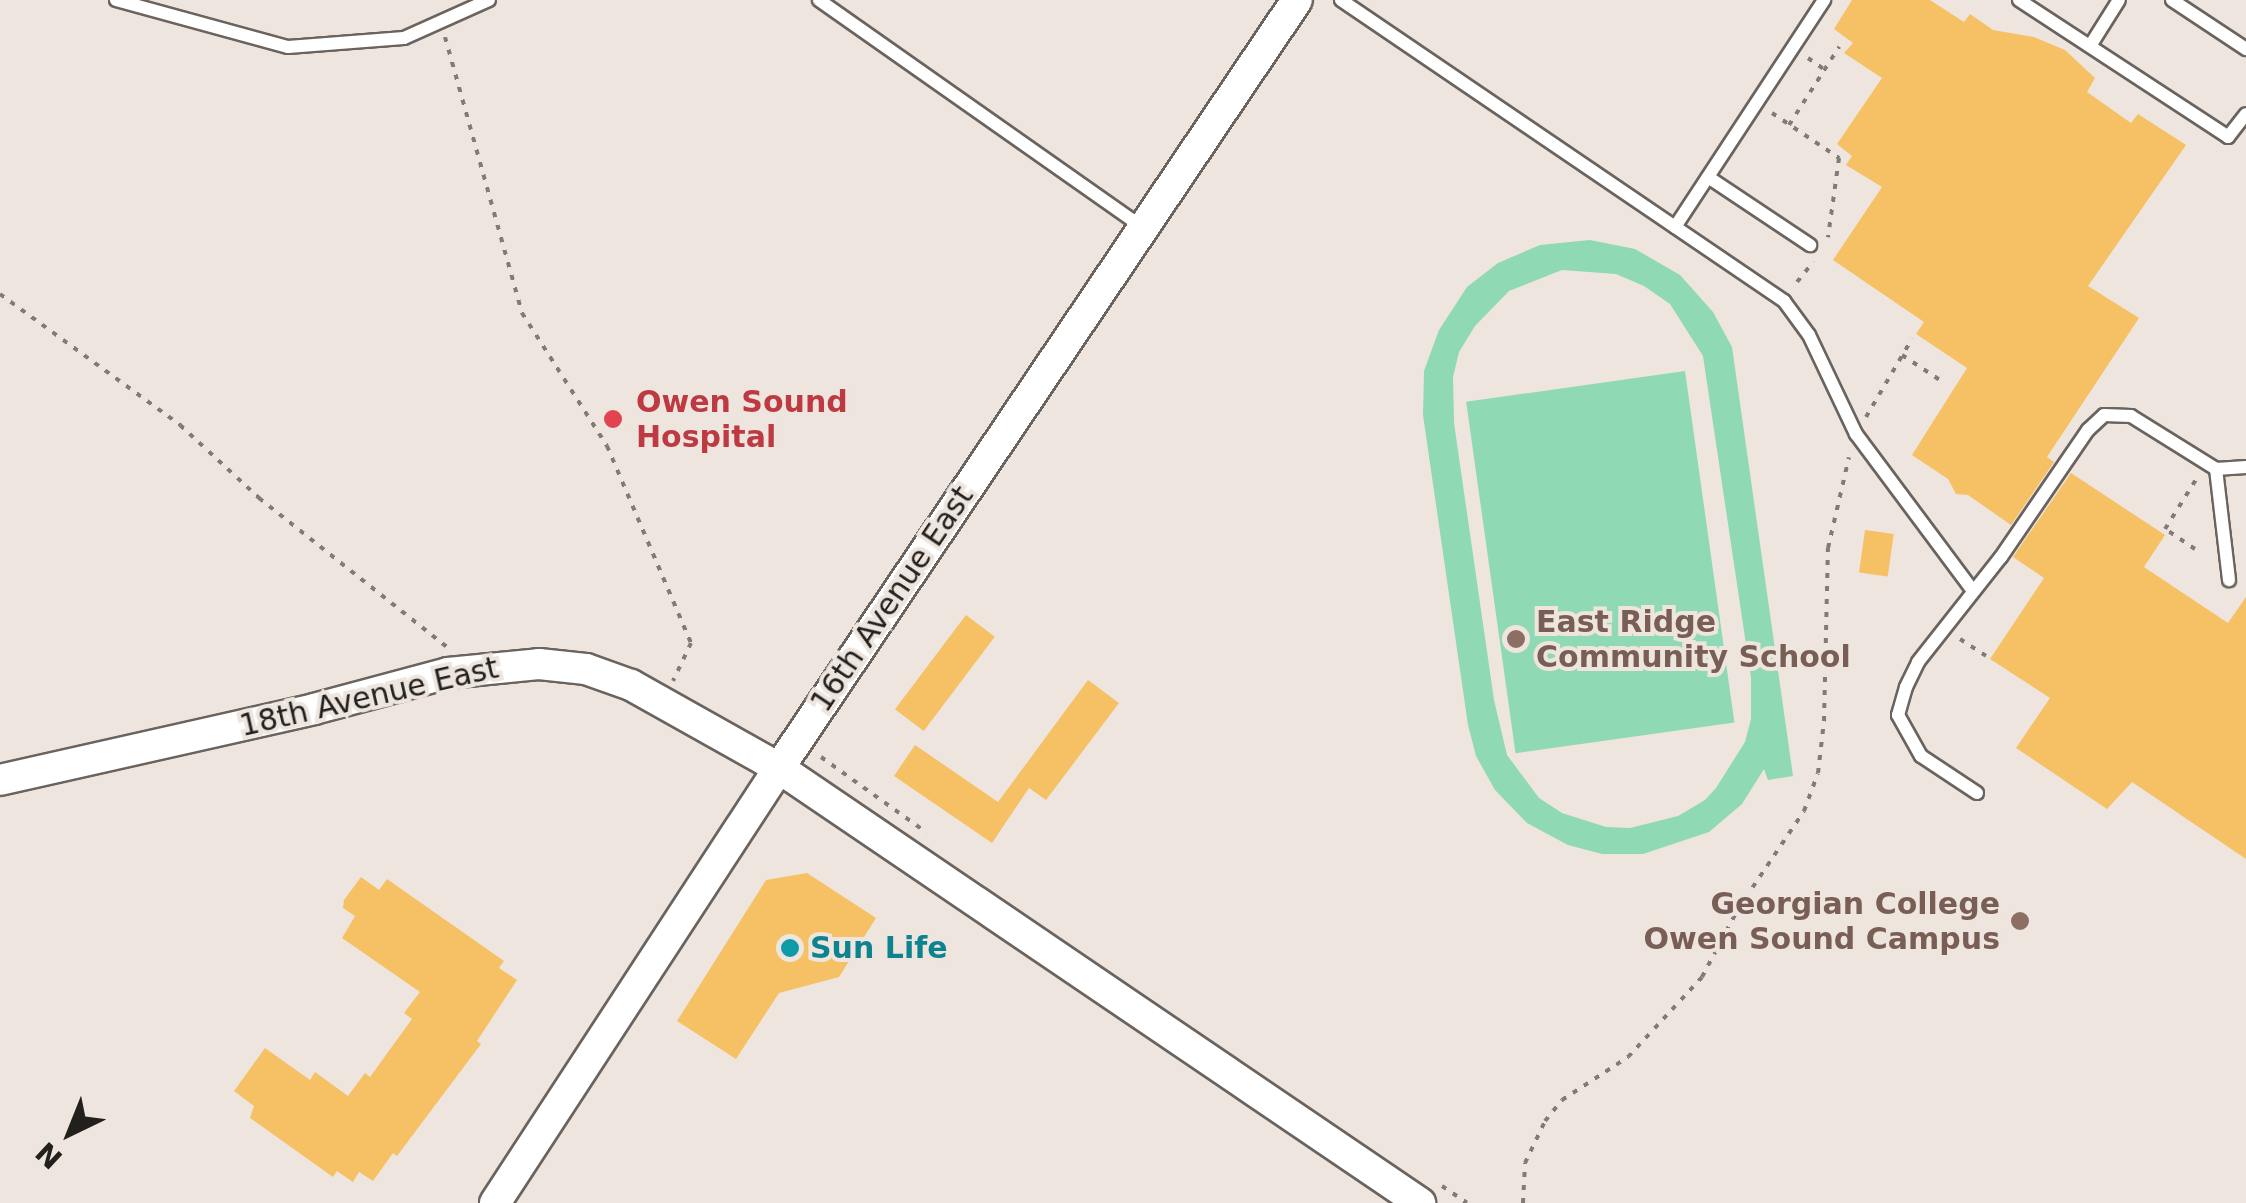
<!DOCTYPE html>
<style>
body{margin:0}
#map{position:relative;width:2246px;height:1203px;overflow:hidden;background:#ede5de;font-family:"DejaVu Sans",sans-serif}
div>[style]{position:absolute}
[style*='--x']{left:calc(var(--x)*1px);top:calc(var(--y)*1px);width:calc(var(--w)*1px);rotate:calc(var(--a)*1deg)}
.green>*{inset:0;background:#8fd9b5;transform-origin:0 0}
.building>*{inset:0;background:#f6c165;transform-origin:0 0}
.path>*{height:4px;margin-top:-2px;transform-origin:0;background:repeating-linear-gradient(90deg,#807b76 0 5px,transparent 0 13px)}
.roads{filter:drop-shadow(2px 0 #6a635e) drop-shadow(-2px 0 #6a635e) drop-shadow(0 2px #6a635e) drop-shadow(0 -2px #6a635e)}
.service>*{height:12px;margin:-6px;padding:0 6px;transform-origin:6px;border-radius:6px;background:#fff}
.tertiary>*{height:30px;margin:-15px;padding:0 15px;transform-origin:15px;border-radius:15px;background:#fff}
.dots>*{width:28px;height:28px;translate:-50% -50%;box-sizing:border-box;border:5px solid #ede5de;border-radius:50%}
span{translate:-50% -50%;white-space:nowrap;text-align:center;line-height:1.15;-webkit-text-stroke:8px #ede5de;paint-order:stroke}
.health-label{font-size:30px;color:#be3a42;font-weight:700}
.left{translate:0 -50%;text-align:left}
.street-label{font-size:30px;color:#22201d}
.education-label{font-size:30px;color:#785e54;font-weight:700}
.right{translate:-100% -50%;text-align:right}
.culture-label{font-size:30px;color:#0d838f;font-weight:700}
.north{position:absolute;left:20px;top:1083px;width:100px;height:100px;-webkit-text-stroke:8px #ede5de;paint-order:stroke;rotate:223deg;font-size:28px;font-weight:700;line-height:40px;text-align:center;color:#22201d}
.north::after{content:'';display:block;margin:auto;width:35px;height:45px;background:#22201d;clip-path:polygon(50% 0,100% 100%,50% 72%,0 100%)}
</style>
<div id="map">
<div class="green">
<i style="clip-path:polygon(evenodd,1590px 240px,1635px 249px,1680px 275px,1713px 312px,1732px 347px,1793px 776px,1768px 780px,1764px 769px,1742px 804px,1709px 832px,1643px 854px,1602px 854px,1568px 845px,1527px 823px,1495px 790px,1476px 756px,1468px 725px,1423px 415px,1424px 371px,1439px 330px,1467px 287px,1498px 263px,1540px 245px,1590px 240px,1562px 270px,1616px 274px,1644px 286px,1670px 304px,1703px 356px,1751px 678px,1751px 719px,1745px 742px,1716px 788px,1705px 800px,1678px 816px,1630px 828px,1606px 827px,1562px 813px,1539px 798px,1507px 755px,1494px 700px,1454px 423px,1453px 377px,1459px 352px,1475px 326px,1509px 291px,1562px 270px)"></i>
<i style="left:1685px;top:371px;width:355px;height:221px;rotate:82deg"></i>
</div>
<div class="building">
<i style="clip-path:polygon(1852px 0,1930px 0,1964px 22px,1970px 14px,1993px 30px,2034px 37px,2065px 50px,2095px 78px,2087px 92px,2131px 123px,2138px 114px,2186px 145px,2088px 286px,2139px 318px,2047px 457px,2054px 462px,2011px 525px,1968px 495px,1956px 494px,1948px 479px,1912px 455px,1967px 368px,1916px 334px,1924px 322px,1833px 260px,1882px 187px,1846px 165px,1852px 156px,1837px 144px,1882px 78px,1844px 53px,1853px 43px,1834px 29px)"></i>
<i style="clip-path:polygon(2071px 473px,2165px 535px,2144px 567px,2228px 623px,2246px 597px,2246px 859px,2132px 782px,2107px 809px,2016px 748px,2050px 698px,1990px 659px,2044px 578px,2013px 557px)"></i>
<i style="left:1865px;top:530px;width:29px;height:43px;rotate:8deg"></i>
<i style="left:966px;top:615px;width:36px;height:118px;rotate:37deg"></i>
<i style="clip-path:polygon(1088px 680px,1119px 703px,1046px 800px,1029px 788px,992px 843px,894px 776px,915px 745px,998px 802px)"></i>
<i style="clip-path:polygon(807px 873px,876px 918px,839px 977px,779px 993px,736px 1059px,677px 1021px,766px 880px)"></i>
<i style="clip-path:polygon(361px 877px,379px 890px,387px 879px,504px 961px,499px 968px,517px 980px,477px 1041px,481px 1044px,397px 1156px,393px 1153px,373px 1181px,359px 1172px,353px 1182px,337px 1171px,333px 1177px,250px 1118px,254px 1106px,234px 1091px,265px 1048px,310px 1080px,315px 1072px,348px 1096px,365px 1073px,370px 1077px,412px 1019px,404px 1013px,420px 992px,342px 938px,355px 916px,343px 908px,344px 900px)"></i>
</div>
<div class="path">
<i style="--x:445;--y:37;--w:287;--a:74.4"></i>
<i style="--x:522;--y:313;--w:158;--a:57.4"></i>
<i style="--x:607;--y:446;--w:214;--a:66.9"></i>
<i style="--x:691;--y:643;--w:42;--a:115.3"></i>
<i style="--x:1808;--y:58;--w:21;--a:35"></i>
<i style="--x:1772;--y:113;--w:81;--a:33.9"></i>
<i style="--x:1839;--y:158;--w:80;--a:97.9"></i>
<i style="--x:1789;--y:125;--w:93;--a:-57.3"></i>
<i style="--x:1797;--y:282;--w:26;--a:-51"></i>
<i style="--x:0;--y:294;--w:223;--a:36"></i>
<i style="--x:180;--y:425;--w:108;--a:42.7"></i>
<i style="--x:259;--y:498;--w:240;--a:38.4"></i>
<i style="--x:1902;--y:355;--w:49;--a:33.4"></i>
<i style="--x:1866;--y:417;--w:91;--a:-59.5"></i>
<i style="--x:2195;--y:549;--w:36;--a:-146"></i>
<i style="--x:2165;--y:529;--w:60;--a:-57.9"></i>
<i style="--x:1960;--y:639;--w:31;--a:33"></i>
<i style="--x:821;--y:757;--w:130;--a:35.6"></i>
<i style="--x:1442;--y:1186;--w:30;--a:34"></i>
<i style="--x:1523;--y:1203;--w:40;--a:-87.1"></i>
<i style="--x:1525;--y:1163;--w:47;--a:-64.5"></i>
<i style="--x:1545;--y:1121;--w:27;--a:-51"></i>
<i style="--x:1562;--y:1100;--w:79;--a:-33.1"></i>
<i style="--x:1628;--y:1057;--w:109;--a:-47.2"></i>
<i style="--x:1702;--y:977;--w:77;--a:-62.1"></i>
<i style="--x:1738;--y:909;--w:118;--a:-56"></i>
<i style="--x:1804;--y:811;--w:40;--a:-69.8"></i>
<i style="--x:1818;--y:773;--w:52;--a:-83.4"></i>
<i style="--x:1824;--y:721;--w:173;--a:-88.7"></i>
<i style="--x:1828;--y:548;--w:93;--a:-77"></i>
</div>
<div class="roads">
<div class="service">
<i style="--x:116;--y:0;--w:178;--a:15.3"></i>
<i style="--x:288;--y:47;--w:116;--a:-4.4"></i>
<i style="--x:404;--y:38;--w:93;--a:-24.1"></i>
<i style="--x:819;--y:0;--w:393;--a:35.1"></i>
<i style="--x:1341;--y:0;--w:536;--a:34.19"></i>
<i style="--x:1784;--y:301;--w:42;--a:53.7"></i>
<i style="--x:1809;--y:335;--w:110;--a:64.6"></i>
<i style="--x:1856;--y:434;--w:196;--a:53.3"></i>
<i style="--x:2019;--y:0;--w:250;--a:33.2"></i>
<i style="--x:2228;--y:137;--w:29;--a:-52"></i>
<i style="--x:2172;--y:0;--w:89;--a:33.5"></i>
<i style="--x:2090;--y:46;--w:54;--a:-57.8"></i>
<i style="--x:1708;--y:177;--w:123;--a:33.7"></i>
<i style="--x:1675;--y:227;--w:272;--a:-56.7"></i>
<i style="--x:2216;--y:469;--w:112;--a:83.3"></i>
<i style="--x:1977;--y:793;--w:67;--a:-146.5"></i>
<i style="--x:1921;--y:756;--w:47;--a:-119.3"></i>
<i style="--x:1898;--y:715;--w:29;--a:-74"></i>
<i style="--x:1906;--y:687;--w:28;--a:-64"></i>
<i style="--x:1918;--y:662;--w:134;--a:-51.7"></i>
<i style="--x:2001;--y:557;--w:154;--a:-55.6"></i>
<i style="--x:2088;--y:430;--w:22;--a:-43"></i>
<i style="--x:2104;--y:415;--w:27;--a:2"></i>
<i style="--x:2131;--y:416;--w:100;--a:31.9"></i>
<i style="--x:2216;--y:469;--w:30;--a:-4"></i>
</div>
<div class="tertiary">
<i style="--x:0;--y:780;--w:322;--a:-12.7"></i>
<i style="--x:314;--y:709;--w:139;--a:-15"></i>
<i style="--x:448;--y:673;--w:91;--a:-5.6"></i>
<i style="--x:539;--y:664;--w:47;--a:6.1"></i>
<i style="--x:586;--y:669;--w:48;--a:19.6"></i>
<i style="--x:631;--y:685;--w:170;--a:29.3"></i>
<i style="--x:779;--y:768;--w:775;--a:34.16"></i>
<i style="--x:495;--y:1203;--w:520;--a:-56.86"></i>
<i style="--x:779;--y:768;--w:926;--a:-56"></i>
</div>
</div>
<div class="dots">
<i style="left:613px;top:419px;background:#e0444e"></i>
<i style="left:1516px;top:639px;background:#8d6e63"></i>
<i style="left:2020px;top:921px;background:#8d6e63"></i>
<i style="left:790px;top:948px;background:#0f9aa8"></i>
</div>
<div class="health-label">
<span class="left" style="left:636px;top:419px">Owen Sound<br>Hospital</span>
</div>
<div class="street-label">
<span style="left:892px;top:599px;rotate:-56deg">16th Avenue East</span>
<span style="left:369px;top:697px;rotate:-13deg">18th Avenue East</span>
</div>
<div class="education-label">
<span class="left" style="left:1536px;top:639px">East Ridge<br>Community School</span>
<span class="right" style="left:2000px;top:921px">Georgian College<br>Owen Sound Campus</span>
</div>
<div class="culture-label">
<span class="left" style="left:810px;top:948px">Sun Life</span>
</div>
<div class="north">N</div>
</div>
